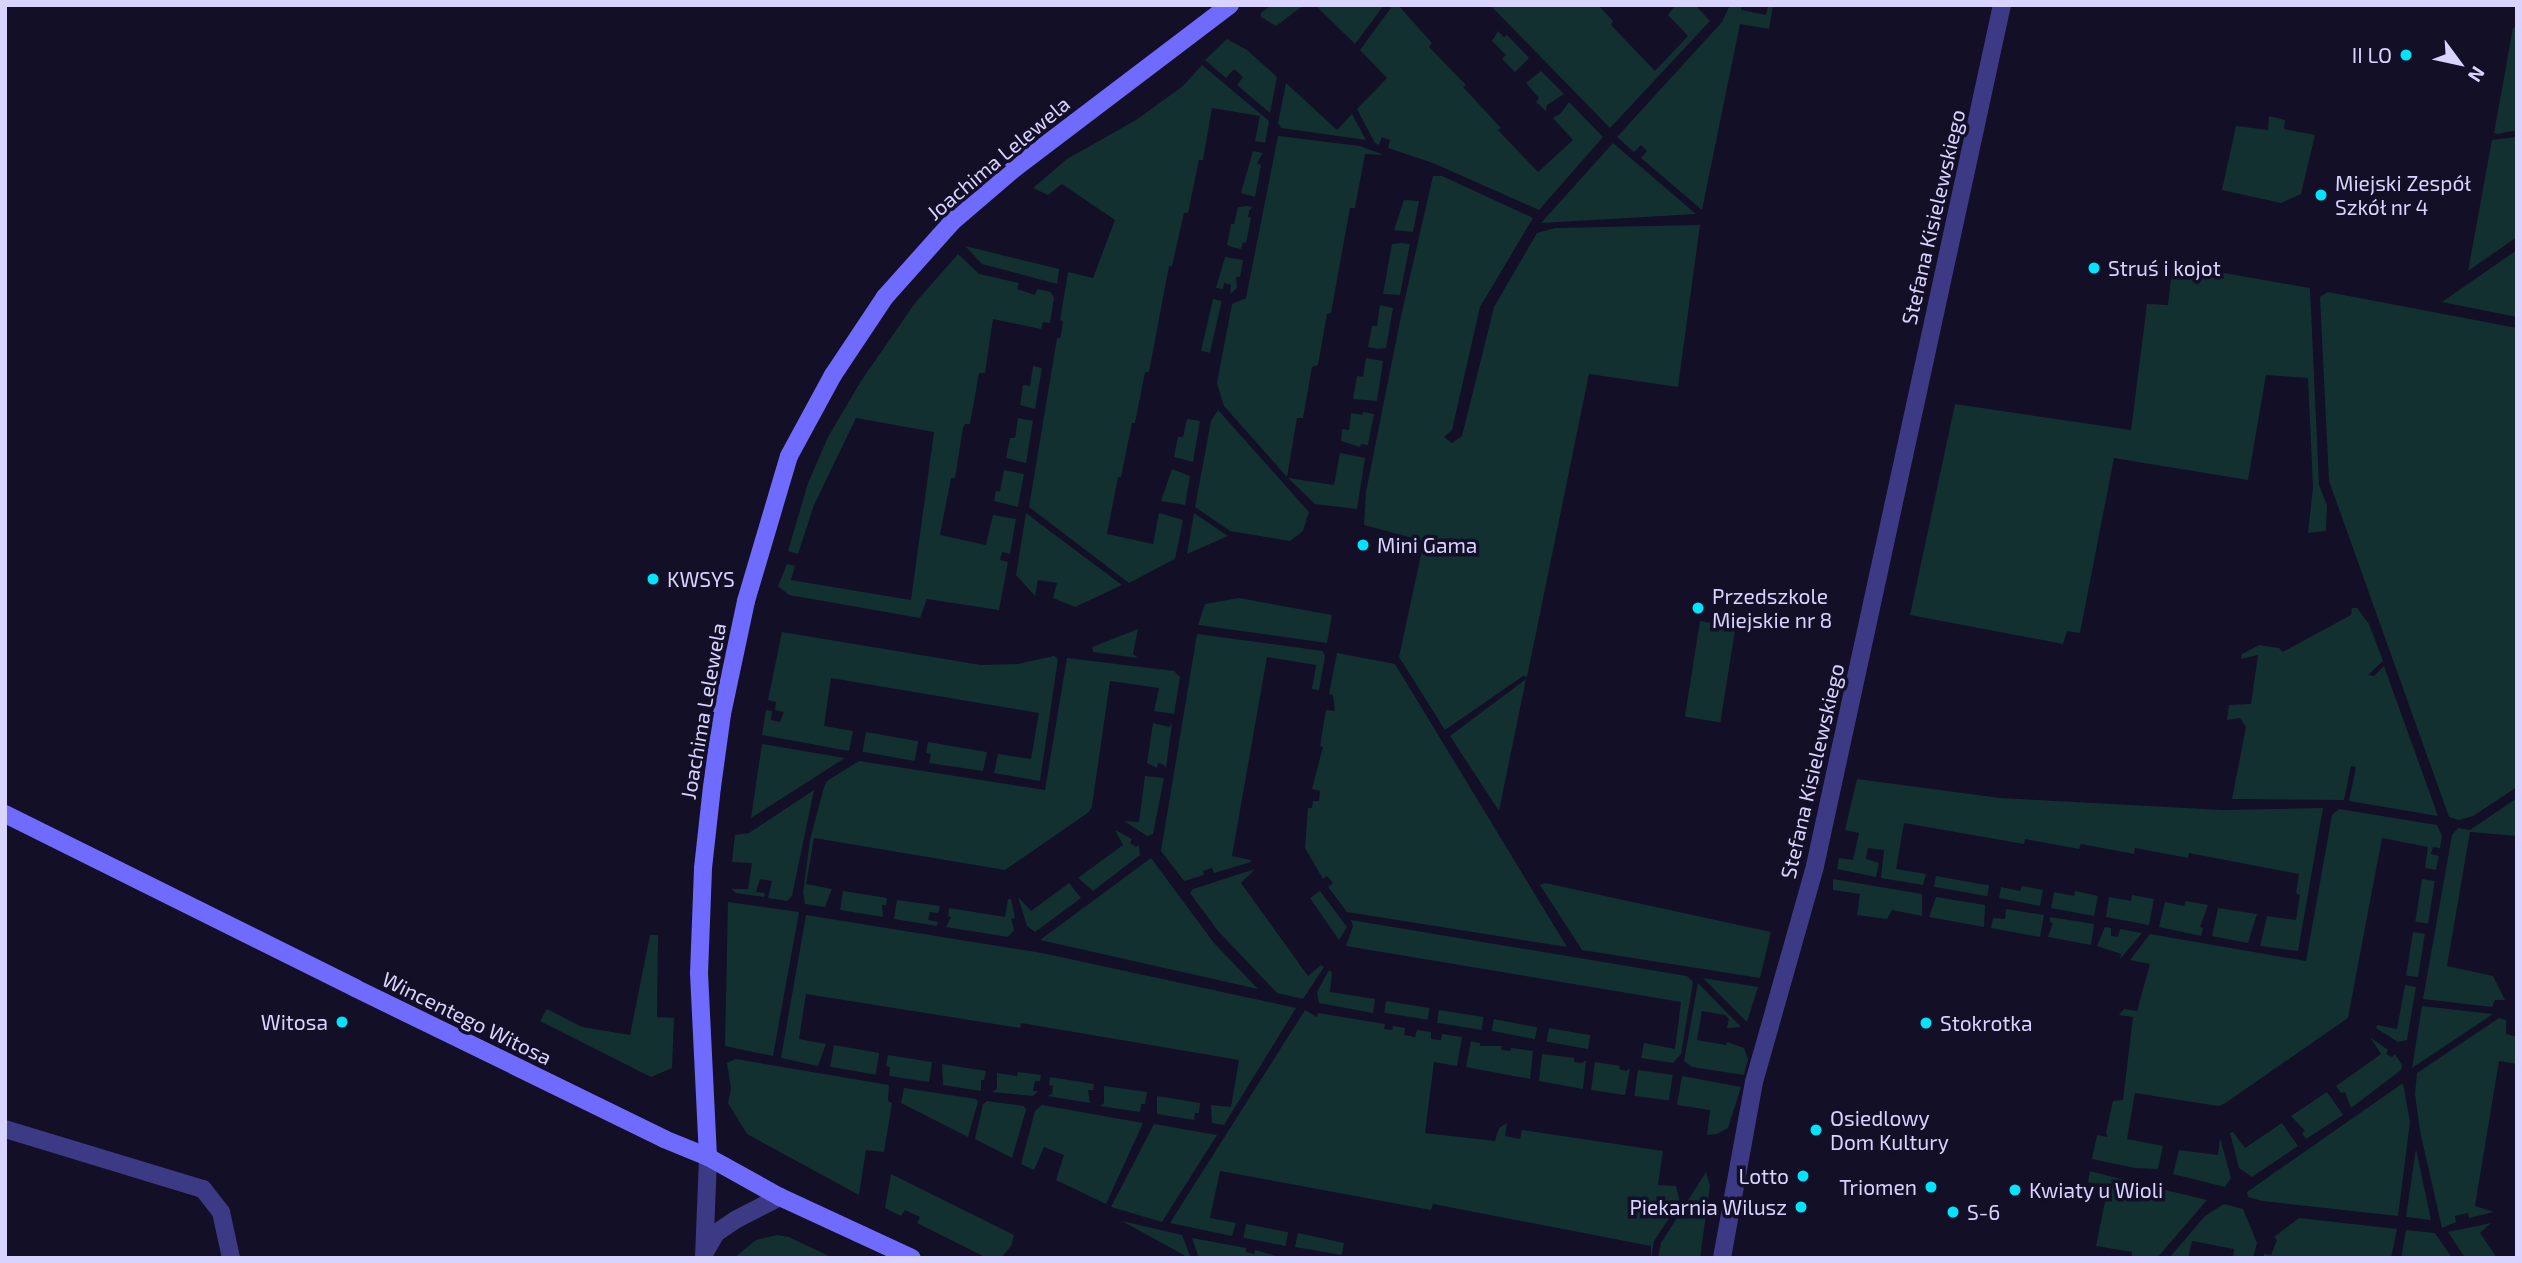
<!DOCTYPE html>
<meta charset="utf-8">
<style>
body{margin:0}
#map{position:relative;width:2522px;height:1263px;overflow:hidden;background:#130f26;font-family:"Exo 2",sans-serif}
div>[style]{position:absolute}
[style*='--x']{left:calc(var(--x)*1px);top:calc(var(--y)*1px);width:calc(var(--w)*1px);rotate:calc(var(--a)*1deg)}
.green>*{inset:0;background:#12302f;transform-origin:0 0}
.street>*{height:18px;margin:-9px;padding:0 9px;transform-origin:9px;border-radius:9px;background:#3d3a85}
.secondary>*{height:18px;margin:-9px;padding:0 9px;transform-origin:9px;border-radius:9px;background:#6f6bff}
.dots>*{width:19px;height:19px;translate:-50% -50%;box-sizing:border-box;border:4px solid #130f26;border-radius:50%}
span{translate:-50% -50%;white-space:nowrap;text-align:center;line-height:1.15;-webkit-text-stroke:7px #130f26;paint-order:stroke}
.poi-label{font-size:21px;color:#d9d4ff}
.right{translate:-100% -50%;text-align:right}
.left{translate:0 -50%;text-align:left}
.street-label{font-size:21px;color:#d9d4ff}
.frame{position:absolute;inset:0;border:7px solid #d9d4ff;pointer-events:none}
.north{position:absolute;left:2424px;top:28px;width:70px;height:70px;-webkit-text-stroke:5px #130f26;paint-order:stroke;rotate:123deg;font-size:19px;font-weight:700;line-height:28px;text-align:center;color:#d9d4ff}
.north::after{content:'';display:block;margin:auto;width:24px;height:32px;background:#d9d4ff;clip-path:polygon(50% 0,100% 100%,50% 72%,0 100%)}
</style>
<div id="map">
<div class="green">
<i style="clip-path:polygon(1271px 5px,1304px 5px,1276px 26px,1261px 17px,1261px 13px)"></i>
<i style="clip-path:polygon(1315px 5px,1384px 5px,1355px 44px)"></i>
<i style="clip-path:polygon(1393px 5px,1398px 5px,1432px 43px,1429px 47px,1466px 85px,1463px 87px,1501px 128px,1498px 130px,1538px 172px,1573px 140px,1553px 118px,1560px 114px,1569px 102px,1603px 137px,1539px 210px,1433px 163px,1388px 148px,1390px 140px,1382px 137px,1379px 145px,1375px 143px,1357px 109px,1387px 78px,1360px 50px)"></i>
<i style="clip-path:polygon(1490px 5px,1598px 5px,1613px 21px,1611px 25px,1655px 71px,1688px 36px,1668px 15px,1674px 7px,1695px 5px,1710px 21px,1610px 128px)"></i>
<i style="clip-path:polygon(1730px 5px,1741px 5px,1741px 10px,1766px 15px,1768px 5px,1773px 5px,1769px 29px,1740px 24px,1702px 210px,1641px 158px,1647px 151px,1641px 145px,1634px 152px,1617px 137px,1722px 22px)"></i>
<i style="clip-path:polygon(2517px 26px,2517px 130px,2498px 134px,2494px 133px,2513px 28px)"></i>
<i style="clip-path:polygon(1498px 31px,1504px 37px,1507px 35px,1529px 58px,1515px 72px,1502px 59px,1506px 55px,1492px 41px)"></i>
<i style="clip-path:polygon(1227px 39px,1247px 50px,1277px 77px,1270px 113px,1237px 85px,1243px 77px,1234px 69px,1226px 78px,1205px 60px)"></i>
<i style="clip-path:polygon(1202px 65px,1269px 121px,1265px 143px,1255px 141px,1260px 116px,1212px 108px,1203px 160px,1199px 160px,1188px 213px,1184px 213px,1172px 266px,1169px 266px,1149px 372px,1145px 372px,1135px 423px,1132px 423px,1121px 477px,1118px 477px,1107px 534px,1153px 544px,1159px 513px,1183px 520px,1175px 559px,1129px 583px,1029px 507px,1057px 338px,1060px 338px,1062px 329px,1063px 321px,1060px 320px,1068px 272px,1093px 278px,1115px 220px,1062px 184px,1048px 195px,1033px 188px,1067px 159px,1136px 120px,1183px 86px)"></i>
<i style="clip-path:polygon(1541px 71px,1564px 94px,1547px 105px,1546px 111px,1536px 102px,1539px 98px,1526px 83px)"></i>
<i style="clip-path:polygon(1286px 83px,1337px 130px,1352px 114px,1366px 140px,1281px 128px,1278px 123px)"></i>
<i style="clip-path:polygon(2269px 116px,2285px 120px,2284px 129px,2315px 135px,2301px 194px,2281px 203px,2222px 190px,2236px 126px,2268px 130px)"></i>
<i style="clip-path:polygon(1278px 136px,1360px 146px,1384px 155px,1365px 154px,1355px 208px,1350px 208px,1331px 313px,1327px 314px,1318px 365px,1312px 367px,1303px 418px,1297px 418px,1287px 477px,1224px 406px,1217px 383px,1232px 304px,1246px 298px)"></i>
<i style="clip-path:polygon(2517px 137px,2517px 237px,2468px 271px,2492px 140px)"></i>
<i style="clip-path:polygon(1613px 143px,1696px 214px,1541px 223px)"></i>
<i style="clip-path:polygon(1253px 151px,1263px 153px,1257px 163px,1261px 165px,1255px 197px,1241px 193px)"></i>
<i style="clip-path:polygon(1433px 176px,1442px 176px,1533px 218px,1480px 307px,1452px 430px,1444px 437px,1452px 443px,1462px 436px,1494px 307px,1537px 233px,1555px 228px,1700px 225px,1678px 387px,1589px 374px,1527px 677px,1523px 676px,1445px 730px,1399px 657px,1424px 541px,1364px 525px,1366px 492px,1401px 316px)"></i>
<i style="clip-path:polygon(1404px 200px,1419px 201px,1413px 232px,1394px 230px)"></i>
<i style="clip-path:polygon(1247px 206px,1253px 207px,1249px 211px,1248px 217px,1251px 218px,1246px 243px,1243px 242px,1241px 249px,1232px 247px,1227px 245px,1231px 224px,1234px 224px,1238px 207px)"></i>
<i style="clip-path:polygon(1401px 243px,1410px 244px,1400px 295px,1383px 294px,1392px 244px)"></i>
<i style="clip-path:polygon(965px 246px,1059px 269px,1057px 284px,982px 264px)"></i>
<i style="clip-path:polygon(2517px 250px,2517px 317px,2442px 302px)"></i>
<i style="clip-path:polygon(958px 254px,979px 274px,1019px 283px,1017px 289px,1035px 295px,1037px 289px,1051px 292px,1054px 298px,1050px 323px,1043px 322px,1041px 329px,993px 319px,985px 373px,979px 373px,970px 424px,965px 424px,963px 428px,955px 478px,951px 478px,940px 535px,986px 545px,993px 515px,1016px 519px,1010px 554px,1002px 552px,1000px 560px,1008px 562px,999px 610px,927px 599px,920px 618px,789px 595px,778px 586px,787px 564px,795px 566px,791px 580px,911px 600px,934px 432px,856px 418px,814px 505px,798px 554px,788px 551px,808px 483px,828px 437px,861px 381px,915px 303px)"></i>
<i style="clip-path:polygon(1225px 257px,1243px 260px,1240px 277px,1236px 277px,1237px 288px,1230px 294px,1231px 285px,1224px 283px,1223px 289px,1216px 288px)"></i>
<i style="clip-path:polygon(2178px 265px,2310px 288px,2319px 485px,2327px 505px,2326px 531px,2308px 533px,2313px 487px,2308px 378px,2266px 375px,2248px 480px,2114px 458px,2080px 633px,2067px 631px,2063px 644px,1910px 615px,1955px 404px,2131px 430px,2147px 304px,2168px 305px,2172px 269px)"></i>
<i style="clip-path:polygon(2328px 292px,2517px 328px,2517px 787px,2473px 816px,2459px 820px,2449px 817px,2329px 481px,2320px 297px)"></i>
<i style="left:1213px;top:299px;width:9px;height:53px;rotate:13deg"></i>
<i style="clip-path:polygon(1380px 305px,1393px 308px,1386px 348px,1378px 349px,1368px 347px,1372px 326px,1377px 326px)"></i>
<i style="clip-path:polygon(1366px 358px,1383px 361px,1377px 401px,1353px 399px,1357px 376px,1363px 377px)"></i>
<i style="clip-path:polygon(1033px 366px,1042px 368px,1035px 409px,1020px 405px,1023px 385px,1030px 386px)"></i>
<i style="clip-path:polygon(1218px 410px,1309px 512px,1303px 531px,1290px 541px,1230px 531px,1195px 507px,1211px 421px)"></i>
<i style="clip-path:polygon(1363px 412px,1374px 414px,1368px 445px,1361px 444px,1360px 447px,1341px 441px,1342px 429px,1349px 430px,1351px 413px,1362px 415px)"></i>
<i style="clip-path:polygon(1018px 418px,1033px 421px,1026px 463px,1006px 458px,1010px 438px,1015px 438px)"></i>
<i style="clip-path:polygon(1187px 419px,1200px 421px,1193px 462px,1174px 457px,1178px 437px,1183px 437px)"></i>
<i style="clip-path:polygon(1340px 453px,1365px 458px,1357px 509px,1315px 504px,1288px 478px,1334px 485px)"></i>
<i style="clip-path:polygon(1172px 469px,1190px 476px,1185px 505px,1161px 501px)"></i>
<i style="clip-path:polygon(1004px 470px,1024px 474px,1018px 507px,994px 501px,996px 491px,1000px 491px)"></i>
<i style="clip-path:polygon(1026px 513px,1043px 526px,1122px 585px,1075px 607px,1053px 598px,1057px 583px,1038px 580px,1035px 596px,1016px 575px)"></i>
<i style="clip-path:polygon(1194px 513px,1228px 536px,1187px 554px)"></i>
<i style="clip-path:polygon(1239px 598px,1332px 615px,1327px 643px,1198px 625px,1205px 604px)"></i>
<i style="clip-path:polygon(2352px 608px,2357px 608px,2369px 624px,2383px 661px,2368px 675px,2374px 676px,2384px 666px,2438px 816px,2349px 801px,2356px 767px,2351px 766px,2344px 800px,2232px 799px,2246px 727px,2240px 718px,2227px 720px,2229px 705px,2251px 704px,2258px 655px,2241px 659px,2242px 654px,2259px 645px,2279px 648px,2283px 652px,2351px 615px)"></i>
<i style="left:1700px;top:621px;width:36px;height:97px;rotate:9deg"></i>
<i style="clip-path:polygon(1138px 629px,1133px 654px,1138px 658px,1093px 652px,1092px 647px)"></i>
<i style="clip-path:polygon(782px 632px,981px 665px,1018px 664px,1054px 656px,1058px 659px,1040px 781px,994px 773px,998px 754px,1031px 759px,1039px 713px,831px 678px,824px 726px,853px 731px,849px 751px,762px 735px,766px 710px,772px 711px,771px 720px,780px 722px,784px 712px,775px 710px,776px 702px,768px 700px)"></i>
<i style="clip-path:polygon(1197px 634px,1323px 651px,1325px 656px,1319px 690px,1312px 689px,1316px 665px,1267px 657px,1232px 856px,1251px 860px,1251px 862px,1214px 873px,1212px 868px,1203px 871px,1204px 875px,1184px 881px,1161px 851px)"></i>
<i style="clip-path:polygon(1337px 653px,1395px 664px,1567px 947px,1347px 912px,1328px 887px,1333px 883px,1327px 876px,1323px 879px,1305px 848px,1308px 808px,1312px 808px,1313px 801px,1319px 801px,1320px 791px,1312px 789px,1323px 747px,1320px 746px,1326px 710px,1335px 711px,1333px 695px,1329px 694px)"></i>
<i style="clip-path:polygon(1067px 658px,1174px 671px,1180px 677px,1174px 714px,1154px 711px,1159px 688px,1110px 681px,1092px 806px,1089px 812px,1005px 870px,814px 838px,806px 884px,832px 889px,825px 907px,805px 904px,803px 893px,810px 840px,824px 787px,827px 781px,859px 761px,1045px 790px)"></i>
<i style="clip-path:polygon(1526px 679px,1499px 811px,1450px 736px)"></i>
<i style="clip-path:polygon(1153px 723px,1169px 727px,1172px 724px,1166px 768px,1164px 765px,1158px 763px,1157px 768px,1147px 763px)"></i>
<i style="left:866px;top:732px;width:53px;height:20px;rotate:10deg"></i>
<i style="clip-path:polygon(928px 742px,987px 752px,983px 771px,929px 763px,931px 754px,926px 753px)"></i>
<i style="clip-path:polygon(762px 744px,845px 758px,751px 818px)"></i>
<i style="clip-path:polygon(1145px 776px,1164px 778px,1153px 834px,1147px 836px,1124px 821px,1139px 822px)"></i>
<i style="clip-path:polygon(1857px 779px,2000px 798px,2223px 810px,2323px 808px,2298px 951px,2260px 946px,2267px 916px,2296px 920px,2300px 895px,2296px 893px,2299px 874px,2189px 853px,2188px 858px,2135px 848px,2134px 854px,2081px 844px,2079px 849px,2025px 839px,2024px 844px,1904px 823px,1896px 869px,1926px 874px,1923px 885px,1881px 878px,1884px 850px,1868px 848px,1866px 859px,1879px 863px,1876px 877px,1837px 869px,1839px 858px,1853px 860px,1859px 833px,1845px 830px)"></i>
<i style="clip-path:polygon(814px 790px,792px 896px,787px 901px,768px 898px,772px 881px,760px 879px,756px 892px,765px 893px,764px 897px,736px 893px,731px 889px,748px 889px,752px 863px,732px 862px,735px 835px,749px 833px)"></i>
<i style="clip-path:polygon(2517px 798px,2517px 836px,2470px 832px,2447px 966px,2493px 976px,2505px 1000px,2495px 1000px,2492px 1007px,2423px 999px,2452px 835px,2458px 828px,2470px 830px)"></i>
<i style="clip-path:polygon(2339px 809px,2437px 825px,2442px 836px,2440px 848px,2433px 847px,2431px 854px,2439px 856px,2436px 870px,2425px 868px,2428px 847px,2382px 838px,2348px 1018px,2224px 1104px,2218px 1106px,2135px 1093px,2127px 1139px,2163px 1146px,2158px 1169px,2135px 1168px,2092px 1159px,2097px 1135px,2108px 1137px,2106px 1133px,2113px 1101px,2123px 1100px,2133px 1017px,2119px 1015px,2124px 1009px,2137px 1011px,2150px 964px,2130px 960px,2150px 934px,2306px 961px,2332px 815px)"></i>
<i style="clip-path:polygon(1115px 830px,1132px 839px,1130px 843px,1136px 847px,1139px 845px,1140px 855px,1093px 891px,1078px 878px,1123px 845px)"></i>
<i style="clip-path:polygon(1151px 858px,1214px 943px,1258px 989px,1040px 940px)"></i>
<i style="clip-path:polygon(1255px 869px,1241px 883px,1308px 976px,1321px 965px,1324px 967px,1303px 999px,1277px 993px,1218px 931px,1190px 893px,1193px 889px)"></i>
<i style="left:1936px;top:876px;width:54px;height:11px;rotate:10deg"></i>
<i style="clip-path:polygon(1833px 879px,1922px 894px,1922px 916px,1892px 910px,1887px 919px,1857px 915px,1860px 894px,1833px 890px)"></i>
<i style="left:2422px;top:879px;width:13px;height:43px;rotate:9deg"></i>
<i style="clip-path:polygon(1069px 883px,1081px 898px,1035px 932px,1027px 926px,1018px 897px,1031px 911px)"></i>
<i style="clip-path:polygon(1545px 883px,1771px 932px,1760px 978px,1582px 950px,1540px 885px)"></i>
<i style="clip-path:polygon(2022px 886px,2043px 890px,2040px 906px,1999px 898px,2001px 887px,2020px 891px)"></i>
<i style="clip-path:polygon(843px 891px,887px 898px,886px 905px,882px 905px,883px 917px,840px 910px)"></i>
<i style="clip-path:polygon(1320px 891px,1347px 927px,1339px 940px,1310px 898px)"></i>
<i style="clip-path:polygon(2075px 891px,2098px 896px,2094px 916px,2051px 908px,2054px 892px,2074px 896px)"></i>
<i style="clip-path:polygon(2132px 895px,2154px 899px,2149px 925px,2106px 917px,2109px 897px,2131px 901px)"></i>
<i style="clip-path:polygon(1936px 897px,1985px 905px,1984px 927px,1929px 917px)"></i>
<i style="clip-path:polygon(1008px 899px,1011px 899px,1015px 918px,1011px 919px,1014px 930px,1008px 937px,946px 927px,951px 917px,948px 916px,949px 908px,1005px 917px)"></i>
<i style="clip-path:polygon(897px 900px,940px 906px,938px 913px,930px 912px,928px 920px,938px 922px,937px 926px,894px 919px)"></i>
<i style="clip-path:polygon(2186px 901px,2208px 905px,2200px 927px,2203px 928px,2201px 936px,2159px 927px,2165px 902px,2184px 906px)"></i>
<i style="clip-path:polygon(728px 902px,799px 912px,773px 1056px,725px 1046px)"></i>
<i style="clip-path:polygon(2218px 908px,2257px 914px,2248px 943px,2212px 936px)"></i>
<i style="clip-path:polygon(2006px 909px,2044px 915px,2040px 937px,1991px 928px,1993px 918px,2005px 919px)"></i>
<i style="clip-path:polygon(806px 915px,1042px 953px,1296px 1008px,1224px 1125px,1212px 1123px,1211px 1105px,1231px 1107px,1239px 1060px,1021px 1023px,1020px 1028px,806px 994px,799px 1039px,826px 1044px,818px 1066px,781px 1058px)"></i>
<i style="clip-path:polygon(2050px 917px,2094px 924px,2091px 945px,2048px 937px,2053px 923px,2050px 922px)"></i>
<i style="clip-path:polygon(1351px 920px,1687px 976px,1693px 982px,1681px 1054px,1673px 1063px,1641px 1058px,1644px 1043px,1675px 1049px,1681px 1002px,1346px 946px,1353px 926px)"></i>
<i style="clip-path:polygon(2105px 927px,2111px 928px,2111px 936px,2118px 937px,2120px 929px,2142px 933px,2120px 959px,2121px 954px,2097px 946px)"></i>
<i style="left:2413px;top:932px;width:12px;height:44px;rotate:9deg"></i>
<i style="clip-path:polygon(650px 935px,658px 935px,657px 1017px,674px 1018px,672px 1068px,651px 1077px,540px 1021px,547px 1009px,582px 1027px,630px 1035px)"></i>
<i style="clip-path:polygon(1329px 970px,1332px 972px,1330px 992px,1375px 999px,1373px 1013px,1319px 1003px,1317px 992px)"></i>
<i style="clip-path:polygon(1703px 978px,1758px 987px,1747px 1022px)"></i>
<i style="clip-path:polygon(1698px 983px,1741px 1027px,1727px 1028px,1729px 1019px,1725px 1015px,1702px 1011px,1697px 1040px,1726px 1045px,1727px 1042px,1744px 1048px,1748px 1059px,1744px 1075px,1692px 1067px,1684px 1061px)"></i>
<i style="clip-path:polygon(2405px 985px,2416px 987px,2407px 1040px,2398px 1042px,2376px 1028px,2377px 1025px,2397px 1029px)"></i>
<i style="left:1386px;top:1001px;width:44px;height:12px;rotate:9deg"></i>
<i style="clip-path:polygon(2422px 1006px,2493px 1014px,2412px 1068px)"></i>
<i style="clip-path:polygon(1305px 1010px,1317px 1017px,1318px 1013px,1385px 1024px,1384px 1029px,1392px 1030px,1393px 1026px,1405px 1028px,1404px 1035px,1415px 1037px,1417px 1030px,1431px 1032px,1431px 1039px,1441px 1040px,1442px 1034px,1462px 1037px,1457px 1066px,1434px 1062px,1425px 1133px,1495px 1141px,1499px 1128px,1507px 1123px,1505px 1136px,1520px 1139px,1522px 1130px,1663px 1151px,1658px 1185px,1676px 1186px,1680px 1202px,1654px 1241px,1651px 1258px,1651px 1246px,1433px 1204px,1431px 1210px,1220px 1171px,1210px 1218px,1236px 1223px,1232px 1236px,1170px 1223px)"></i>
<i style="left:1439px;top:1010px;width:45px;height:13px;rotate:9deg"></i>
<i style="clip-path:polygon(2499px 1018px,2506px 1020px,2506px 1034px,2517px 1037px,2517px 1064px,2499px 1061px,2475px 1206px,2494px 1212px,2469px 1218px,2468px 1213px,2455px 1216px,2456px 1222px,2442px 1228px,2420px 1131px,2415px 1094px,2417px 1073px)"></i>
<i style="left:1494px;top:1019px;width:44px;height:12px;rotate:11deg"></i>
<i style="left:1549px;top:1028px;width:42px;height:14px;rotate:10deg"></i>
<i style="clip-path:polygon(2370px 1037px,2388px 1050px,2386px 1054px,2392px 1057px,2395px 1054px,2402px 1065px,2401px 1070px,2351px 1108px,2345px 1092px,2341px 1093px,2336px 1086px,2381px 1054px)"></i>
<i style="clip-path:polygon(1471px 1041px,1480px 1043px,1480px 1046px,1502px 1046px,1501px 1050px,1510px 1051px,1511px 1048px,1533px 1051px,1530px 1079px,1466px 1067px)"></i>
<i style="left:834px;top:1045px;width:46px;height:22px;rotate:10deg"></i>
<i style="clip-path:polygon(1542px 1054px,1574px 1058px,1574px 1062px,1582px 1063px,1586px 1060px,1583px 1089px,1539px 1081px)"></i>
<i style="clip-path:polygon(888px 1055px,932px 1062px,929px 1082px,889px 1076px,890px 1067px,886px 1066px)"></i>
<i style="clip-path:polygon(736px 1059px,889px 1085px,888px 1101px,892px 1103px,884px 1152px,866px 1150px,859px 1195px,747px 1134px,728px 1103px,731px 1088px,727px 1063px)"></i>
<i style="clip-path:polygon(1595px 1062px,1620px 1066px,1619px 1069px,1626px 1071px,1630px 1068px,1625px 1095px,1591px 1090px)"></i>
<i style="clip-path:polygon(942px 1064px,986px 1071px,984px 1080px,981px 1080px,981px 1091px,943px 1085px)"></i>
<i style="left:1638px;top:1070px;width:35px;height:26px;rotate:8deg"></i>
<i style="clip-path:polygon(1018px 1072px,1041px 1075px,1040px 1081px,1035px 1081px,1033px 1091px,1038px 1091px,1033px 1096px,992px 1092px,997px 1089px,997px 1073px,1017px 1076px)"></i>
<i style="clip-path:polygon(1682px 1076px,1741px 1087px,1728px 1128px,1717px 1134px,1707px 1135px,1710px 1110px,1677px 1105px)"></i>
<i style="clip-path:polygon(1050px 1077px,1094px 1084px,1093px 1090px,1088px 1090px,1090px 1103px,1047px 1096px,1052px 1094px,1053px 1086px,1049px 1085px)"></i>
<i style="clip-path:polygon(2403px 1083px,2410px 1122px,2398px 1216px,2262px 1201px,2248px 1197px,2247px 1192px)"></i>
<i style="clip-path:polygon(1104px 1086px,1147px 1092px,1145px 1104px,1141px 1104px,1140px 1112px,1100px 1106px,1104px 1103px)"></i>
<i style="clip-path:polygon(904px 1088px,976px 1099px,978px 1102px,968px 1137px,901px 1103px)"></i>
<i style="clip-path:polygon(2327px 1092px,2343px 1115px,2306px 1139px,2302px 1133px,2305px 1131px,2291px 1116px)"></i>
<i style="clip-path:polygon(1157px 1096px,1200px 1103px,1199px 1113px,1195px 1113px,1194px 1120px,1157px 1114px)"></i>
<i style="clip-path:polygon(987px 1101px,1024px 1106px,1026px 1110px,1012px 1158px,975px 1139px,983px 1104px)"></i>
<i style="clip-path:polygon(1042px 1105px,1143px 1123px,1106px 1204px,1056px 1180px,1064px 1155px,1044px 1147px,1034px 1170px,1021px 1164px,1035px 1111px)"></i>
<i style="clip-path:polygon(2282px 1123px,2298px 1146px,2252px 1177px,2239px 1168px,2230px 1133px,2233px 1132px,2245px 1148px)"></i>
<i style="clip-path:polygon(1154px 1124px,1217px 1135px,1162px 1222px,1111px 1207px)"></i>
<i style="clip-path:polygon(2220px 1138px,2231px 1178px,2225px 1187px,2173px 1174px,2179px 1150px,2218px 1155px)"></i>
<i style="clip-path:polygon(2416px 1149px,2431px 1220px,2406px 1217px)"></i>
<i style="clip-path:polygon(2090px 1171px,2132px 1182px,2207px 1200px,2157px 1258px,2132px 1258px,2132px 1252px,2096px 1246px,2108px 1187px,2088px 1182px)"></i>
<i style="clip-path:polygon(1706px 1172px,1710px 1186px,1700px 1258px,1658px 1258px,1661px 1243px)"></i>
<i style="clip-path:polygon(891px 1174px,1014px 1235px,1011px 1246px,1001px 1258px,987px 1258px,917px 1223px,920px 1217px,905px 1210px,901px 1216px,885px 1208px)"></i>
<i style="clip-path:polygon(2224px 1204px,2243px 1209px,2257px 1243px,2253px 1258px,2233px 1258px,2234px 1249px,2192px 1241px,2188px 1258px,2169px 1258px,2205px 1216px)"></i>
<i style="clip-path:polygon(2299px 1218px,2397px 1229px,2391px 1258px,2263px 1258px,2264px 1254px,2271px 1255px,2277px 1240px,2274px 1237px)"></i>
<i style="clip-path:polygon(1122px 1221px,1182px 1235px,1191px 1258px,1189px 1258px)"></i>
<i style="clip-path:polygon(2491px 1223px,2480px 1233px,2497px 1258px,2465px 1258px,2448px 1232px)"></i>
<i style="left:1246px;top:1224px;width:43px;height:14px;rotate:11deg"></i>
<i style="clip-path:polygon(2406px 1230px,2435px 1233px,2452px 1258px,2401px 1258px)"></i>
<i style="clip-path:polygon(1298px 1233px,1344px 1243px,1342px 1255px,1295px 1247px)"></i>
<i style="clip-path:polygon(777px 1235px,789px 1237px,833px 1258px,734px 1258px,756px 1240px)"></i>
<i style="clip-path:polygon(1192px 1238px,1246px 1248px,1246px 1252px,1254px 1254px,1255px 1250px,1284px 1258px,1199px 1258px)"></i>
</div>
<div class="street">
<i style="--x:5;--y:1129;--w:207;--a:16.9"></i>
<i style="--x:203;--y:1189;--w:29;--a:52"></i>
<i style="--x:221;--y:1212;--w:47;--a:77.7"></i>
<i style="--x:705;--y:1252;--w:22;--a:-60"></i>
<i style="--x:716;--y:1233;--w:23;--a:-34"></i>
<i style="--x:735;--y:1220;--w:51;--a:-27.1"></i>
<i style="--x:704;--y:1258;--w:101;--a:-87.7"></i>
<i style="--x:1722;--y:1258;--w:179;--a:-79.7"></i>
<i style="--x:1754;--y:1082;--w:224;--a:-74.2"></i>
<i style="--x:1815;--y:866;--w:881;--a:-77.75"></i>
</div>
<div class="secondary">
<i style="--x:5;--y:814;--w:391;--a:26.4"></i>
<i style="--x:355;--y:988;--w:344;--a:26"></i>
<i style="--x:664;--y:1139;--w:48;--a:22.2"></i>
<i style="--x:708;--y:1157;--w:82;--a:29.1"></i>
<i style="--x:780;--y:1197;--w:145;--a:24.8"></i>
<i style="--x:708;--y:1157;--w:184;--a:-92.8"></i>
<i style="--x:699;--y:973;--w:105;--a:-87.8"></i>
<i style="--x:703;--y:868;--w:81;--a:-83.7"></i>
<i style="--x:712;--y:787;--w:74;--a:-82.2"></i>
<i style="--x:722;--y:714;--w:116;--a:-78"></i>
<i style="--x:746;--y:601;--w:151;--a:-73.5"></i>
<i style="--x:789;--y:456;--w:92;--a:-61.5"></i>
<i style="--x:833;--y:375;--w:94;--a:-56.3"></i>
<i style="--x:885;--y:297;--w:101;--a:-48.2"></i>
<i style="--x:952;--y:222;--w:83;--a:-40.6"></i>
<i style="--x:1015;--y:168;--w:270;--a:-37.2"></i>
</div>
<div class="dots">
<i style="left:2406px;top:55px;background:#00e5ff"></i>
<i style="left:2321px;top:195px;background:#00e5ff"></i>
<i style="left:2094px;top:268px;background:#00e5ff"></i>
<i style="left:1363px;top:545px;background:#00e5ff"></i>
<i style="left:653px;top:579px;background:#00e5ff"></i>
<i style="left:1698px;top:608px;background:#00e5ff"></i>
<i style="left:342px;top:1022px;background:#00e5ff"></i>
<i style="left:1926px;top:1023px;background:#00e5ff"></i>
<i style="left:1816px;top:1130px;background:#00e5ff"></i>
<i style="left:1803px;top:1176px;background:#00e5ff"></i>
<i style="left:1931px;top:1187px;background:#00e5ff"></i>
<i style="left:2015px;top:1190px;background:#00e5ff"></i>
<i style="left:1801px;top:1207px;background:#00e5ff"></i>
<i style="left:1953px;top:1212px;background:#00e5ff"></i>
</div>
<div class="poi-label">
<span class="right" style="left:2392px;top:55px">II LO</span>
<span class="left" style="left:2335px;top:195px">Miejski Zespół<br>Szkół nr 4</span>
<span class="left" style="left:2108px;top:268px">Struś i kojot</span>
<span class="left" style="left:1377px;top:545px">Mini Gama</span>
<span class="left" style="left:667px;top:579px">KWSYS</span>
<span class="left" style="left:1712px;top:608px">Przedszkole<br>Miejskie nr 8</span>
<span class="right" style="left:328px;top:1022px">Witosa</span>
<span class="left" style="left:1940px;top:1023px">Stokrotka</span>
<span class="left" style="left:1830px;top:1130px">Osiedlowy<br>Dom Kultury</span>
<span class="right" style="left:1789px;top:1176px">Lotto</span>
<span class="right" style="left:1917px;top:1187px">Triomen</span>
<span class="left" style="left:2029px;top:1190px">Kwiaty u Wioli</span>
<span class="right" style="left:1787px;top:1207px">Piekarnia Wilusz</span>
<span class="left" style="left:1967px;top:1212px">S-6</span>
</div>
<div class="street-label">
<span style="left:998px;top:158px;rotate:-40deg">Joachima Lelewela</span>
<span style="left:1933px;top:217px;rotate:-77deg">Stefana Kisielewskiego</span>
<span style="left:703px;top:711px;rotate:-80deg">Joachima Lelewela</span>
<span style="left:1812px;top:771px;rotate:-77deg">Stefana Kisielewskiego</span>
<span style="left:467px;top:1018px;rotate:26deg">Wincentego Witosa</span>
</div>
<div class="frame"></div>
<div class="north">N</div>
</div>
